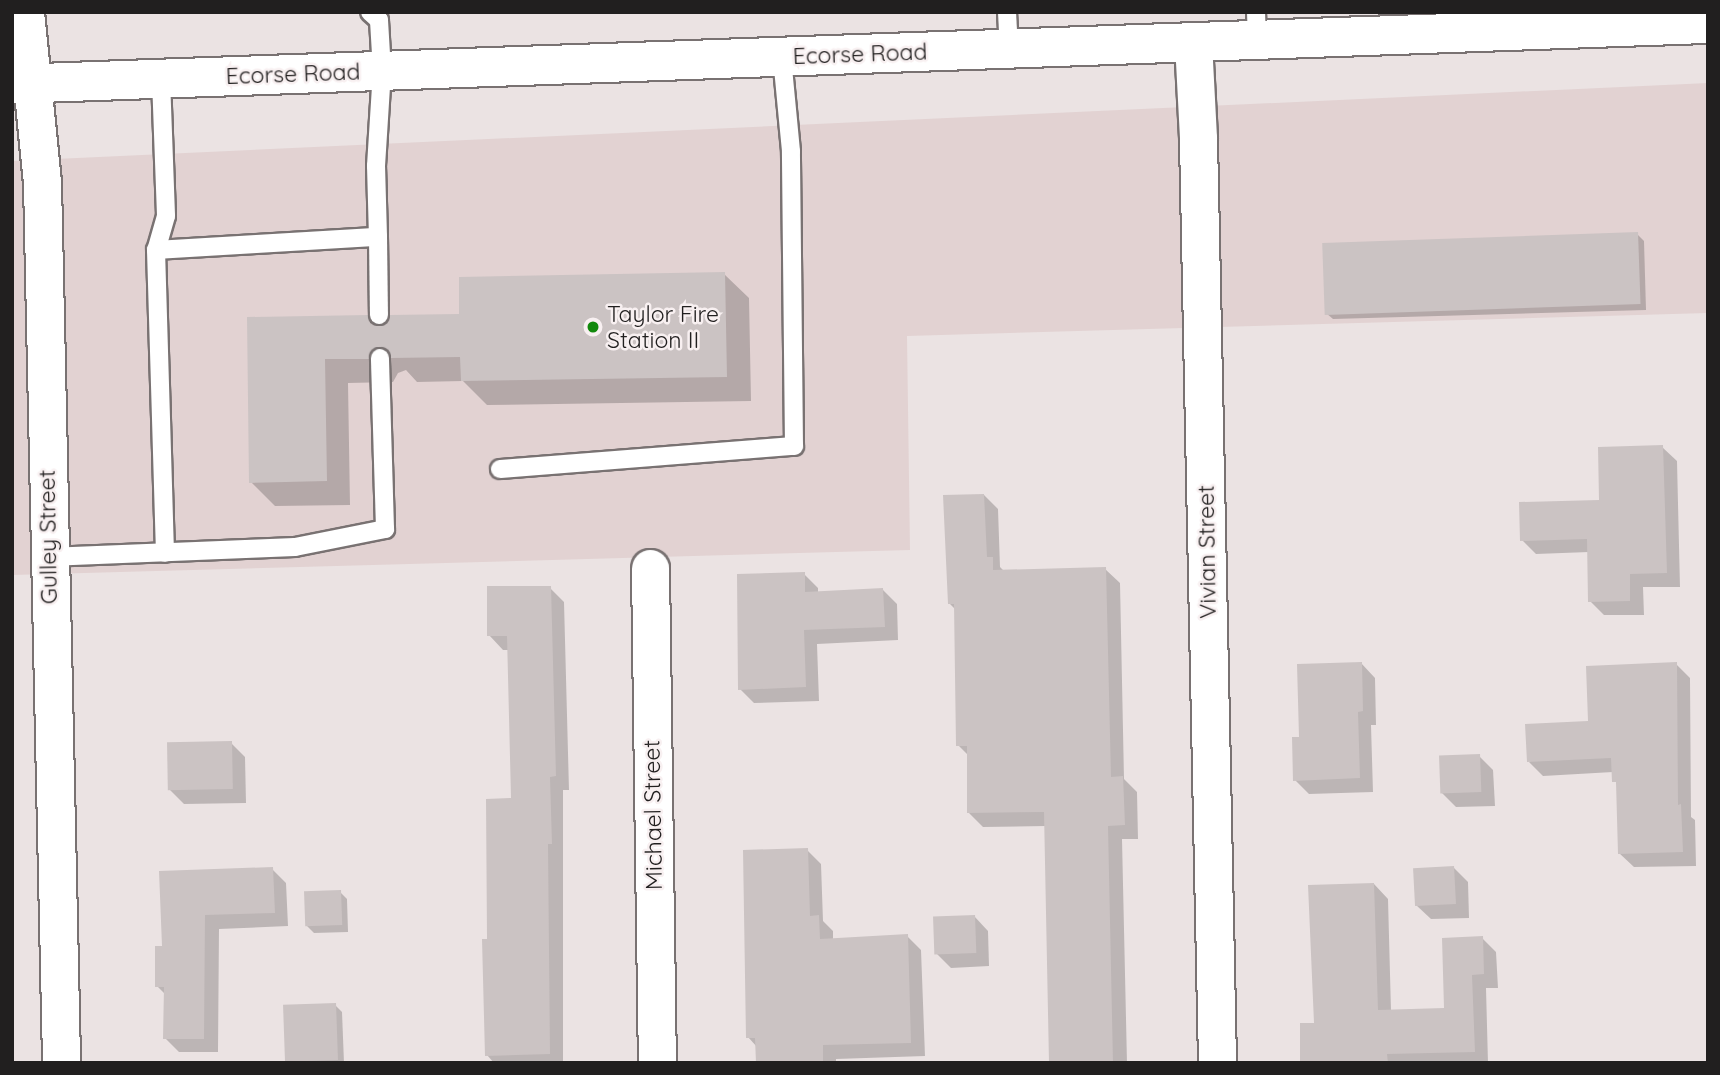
<!DOCTYPE html>
<style>
body{margin:0}
#map{position:relative;width:1720px;height:1075px;overflow:hidden;background:#ebe3e3;font-family:Quicksand,sans-serif}
div>[style]{position:absolute}
[style*='--x']{left:calc(var(--x)*1px);top:calc(var(--y)*1px);width:calc(var(--w)*1px);rotate:calc(var(--a)*1deg)}
.built>*{inset:0;background:#e2d2d2}
.shadow>*{inset:0;background:#0003}
.building>*{inset:0;background:#cbc3c3;transform-origin:0 0}
.roads{filter:drop-shadow(2px 0 #797272) drop-shadow(-2px 0 #797272) drop-shadow(0 2px #797272) drop-shadow(0 -2px #797272)}
.lane>*{height:18px;margin:-9px;padding:0 9px;transform-origin:9px;border-radius:9px;background:#fff}
.street>*{height:37px;margin:-18.5px;padding:0 18.5px;transform-origin:18.5px;border-radius:18.5px;background:#fff}
.secondary>*{height:38px;margin:-19px;padding:0 19px;transform-origin:19px;border-radius:19px;background:#fff}
.dots>*{width:19px;height:19px;translate:-50% -50%;box-sizing:border-box;border:4px solid #f8f0f1;border-radius:50%}
span{translate:-50% -50%;white-space:nowrap;text-align:center;line-height:1.15;-webkit-text-stroke:5px #f8f0f1;paint-order:stroke}
.street-label{font-size:23px;color:#211f1f}
.poi-label{font-size:23px;color:#211f1f}
.left{translate:0 -50%;text-align:left}
.frame{position:absolute;inset:0;border:14px solid #211f1f;pointer-events:none}
</style>
<div id="map">
<div class="built">
<i style="clip-path:polygon(1708px 83px,1708px 313px,907px 336px,910px 550px,12px 575px,12px 161px)"></i>
</div>
<div class="shadow">
<i style="clip-path:polygon(1637px 234px,1644px 241px,1646px 310px,1333px 319px,1326px 313px)"></i>
<i style="clip-path:polygon(724px 274px,749px 298px,751px 401px,487px 405px,463px 381px,417px 382px,406px 370px,398px 373px,393px 382px,348px 383px,350px 505px,275px 506px,251px 482px,249px 319px,367px 317px,377px 327px)"></i>
<i style="clip-path:polygon(1662px 447px,1677px 461px,1680px 587px,1643px 587px,1644px 615px,1604px 615px,1590px 601px,1589px 552px,1536px 554px,1522px 540px,1601px 502px)"></i>
<i style="clip-path:polygon(984px 495px,998px 509px,1000px 567px,1005px 572px,1105px 569px,1120px 583px,1124px 779px,1137px 792px,1138px 839px,1122px 839px,1127px 1063px,1051px 1063px,1046px 826px,983px 827px,969px 813px,969px 756px,958px 745px,956px 610px,950px 604px)"></i>
<i style="clip-path:polygon(804px 574px,818px 588px,818px 593px,883px 590px,897px 604px,898px 640px,817px 644px,819px 701px,754px 703px,740px 689px)"></i>
<i style="clip-path:polygon(550px 588px,564px 602px,569px 790px,563px 790px,563px 1063px,494px 1063px,487px 1055px,488px 940px,513px 800px,509px 650px,503px 650px,489px 635px)"></i>
<i style="clip-path:polygon(1361px 663px,1375px 678px,1376px 725px,1371px 725px,1373px 792px,1309px 794px,1295px 780px,1301px 738px)"></i>
<i style="clip-path:polygon(1676px 664px,1690px 678px,1691px 817px,1695px 820px,1696px 866px,1634px 867px,1619px 853px,1617px 785px,1613px 772px,1543px 776px,1529px 762px)"></i>
<i style="clip-path:polygon(231px 743px,245px 757px,246px 803px,184px 804px,170px 790px)"></i>
<i style="clip-path:polygon(1479px 756px,1493px 770px,1495px 806px,1456px 807px,1442px 793px)"></i>
<i style="clip-path:polygon(807px 850px,821px 864px,823px 921px,833px 931px,833px 940px,907px 936px,921px 950px,925px 1056px,836px 1059px,836px 1063px,758px 1063px,757px 1047px,748px 1037px)"></i>
<i style="clip-path:polygon(1454px 868px,1468px 882px,1469px 918px,1431px 919px,1416px 905px)"></i>
<i style="clip-path:polygon(272px 869px,286px 883px,288px 926px,219px 929px,218px 1052px,179px 1052px,165px 1038px,166px 995px,157px 986px,164px 948px,161px 873px)"></i>
<i style="clip-path:polygon(1374px 884px,1388px 899px,1391px 1011px,1446px 1009px,1482px 938px,1496px 952px,1498px 988px,1486px 988px,1488px 1063px,1302px 1063px)"></i>
<i style="clip-path:polygon(340px 892px,347px 899px,348px 932px,314px 933px,307px 926px)"></i>
<i style="clip-path:polygon(974px 916px,988px 931px,989px 966px,951px 968px,937px 954px)"></i>
<i style="clip-path:polygon(335px 1005px,342px 1012px,344px 1063px,289px 1063px,287px 1061px)"></i>
</div>
<div class="building">
<i style="left:1638px;top:232px;width:72px;height:316px;rotate:88deg"></i>
<i style="clip-path:polygon(725px 272px,727px 377px,461px 381px,460px 357px,391px 358px,386px 348px,379px 347px,370px 352px,369px 359px,325px 359px,327px 481px,249px 483px,247px 317px,368px 315px,373px 325px,380px 326px,389px 321px,390px 315px,459px 314px,459px 277px)"></i>
<i style="clip-path:polygon(1663px 445px,1667px 573px,1630px 574px,1630px 601px,1588px 602px,1587px 539px,1520px 541px,1519px 502px,1599px 500px,1598px 447px)"></i>
<i style="clip-path:polygon(984px 494px,987px 557px,993px 557px,993px 570px,1106px 567px,1111px 777px,1123px 776px,1125px 825px,1108px 826px,1113px 1063px,1049px 1063px,1044px 812px,967px 813px,967px 746px,956px 746px,954px 604px,948px 604px,943px 495px)"></i>
<i style="clip-path:polygon(805px 572px,805px 592px,883px 588px,885px 627px,804px 630px,806px 687px,738px 690px,737px 574px)"></i>
<i style="clip-path:polygon(487px 586px,551px 586px,556px 776px,550px 777px,552px 844px,548px 844px,550px 1054px,485px 1056px,482px 939px,487px 939px,486px 799px,511px 798px,507px 636px,487px 636px)"></i>
<i style="clip-path:polygon(1362px 662px,1363px 711px,1358px 712px,1360px 778px,1293px 781px,1292px 737px,1299px 737px,1297px 664px)"></i>
<i style="clip-path:polygon(1677px 662px,1678px 805px,1681px 804px,1683px 852px,1618px 854px,1616px 782px,1612px 782px,1611px 758px,1527px 762px,1525px 724px,1588px 721px,1586px 666px)"></i>
<i style="left:232px;top:741px;width:48px;height:65px;rotate:89deg"></i>
<i style="left:1480px;top:754px;width:38px;height:41px;rotate:88deg"></i>
<i style="clip-path:polygon(808px 848px,810px 916px,819px 915px,820px 939px,908px 934px,911px 1043px,823px 1045px,823px 1063px,756px 1063px,755px 1038px,746px 1038px,743px 850px)"></i>
<i style="left:1454px;top:866px;width:38px;height:41px;rotate:87deg"></i>
<i style="clip-path:polygon(273px 867px,275px 913px,205px 915px,204px 1039px,163px 1039px,164px 987px,155px 987px,155px 946px,162px 946px,159px 871px)"></i>
<i style="clip-path:polygon(1374px 883px,1378px 1010px,1444px 1008px,1442px 938px,1483px 936px,1484px 974px,1472px 975px,1475px 1052px,1387px 1054px,1388px 1063px,1300px 1063px,1300px 1023px,1314px 1023px,1308px 885px)"></i>
<i style="left:341px;top:890px;width:35px;height:37px;rotate:88deg"></i>
<i style="left:975px;top:915px;width:38px;height:42px;rotate:88deg"></i>
<i style="left:336px;top:1003px;width:57px;height:53px;rotate:88deg"></i>
</div>
<div class="roads">
<div class="lane">
<i style="--x:1007;--y:12;--w:37;--a:87"></i>
<i style="--x:1256;--y:12;--w:28;--a:88"></i>
<i style="--x:161;--y:79;--w:137;--a:87.9"></i>
<i style="--x:166;--y:216;--w:35;--a:106"></i>
<i style="--x:156;--y:250;--w:303;--a:88.3"></i>
<i style="--x:378;--y:237;--w:78;--a:89.3"></i>
<i style="--x:156;--y:250;--w:222;--a:-3.4"></i>
<i style="--x:378;--y:237;--w:71;--a:-91.6"></i>
<i style="--x:376;--y:166;--w:95;--a:-86.4"></i>
<i style="--x:382;--y:71;--w:51;--a:-93.4"></i>
<i style="--x:379;--y:20;--w:12;--a:-138"></i>
<i style="--x:500;--y:469;--w:295;--a:-4.5"></i>
<i style="--x:794;--y:446;--w:295;--a:-90.6"></i>
<i style="--x:791;--y:151;--w:94;--a:-95.5"></i>
<i style="--x:48;--y:557;--w:247;--a:-2.3"></i>
<i style="--x:295;--y:547;--w:92;--a:-11.3"></i>
<i style="--x:385;--y:529;--w:171;--a:-91.7"></i>
</div>
<div class="street">
<i style="--x:25;--y:12;--w:171;--a:84.3"></i>
<i style="--x:42;--y:182;--w:881;--a:88.76"></i>
<i style="--x:1193;--y:42;--w:97;--a:87"></i>
<i style="--x:1198;--y:139;--w:924;--a:88.82"></i>
<i style="--x:650;--y:568;--w:495;--a:89.2"></i>
</div>
<div class="secondary">
<i style="--x:12;--y:84;--w:1697;--a:-2.03"></i>
</div>
</div>
<div class="dots">
<i style="left:593px;top:327px;background:#12890c"></i>
</div>
<div class="street-label">
<span style="left:860px;top:54px;rotate:-2deg">Ecorse Road</span>
<span style="left:293px;top:74px;rotate:-2deg">Ecorse Road</span>
<span style="left:48px;top:537px;rotate:-91deg">Gulley Street</span>
<span style="left:1207px;top:552px;rotate:-91deg">Vivian Street</span>
<span style="left:653px;top:815px;rotate:-91deg">Michael Street</span>
</div>
<div class="poi-label">
<span class="left" style="left:607px;top:327px">Taylor Fire<br>Station II</span>
</div>
<div class="frame"></div>
</div>
